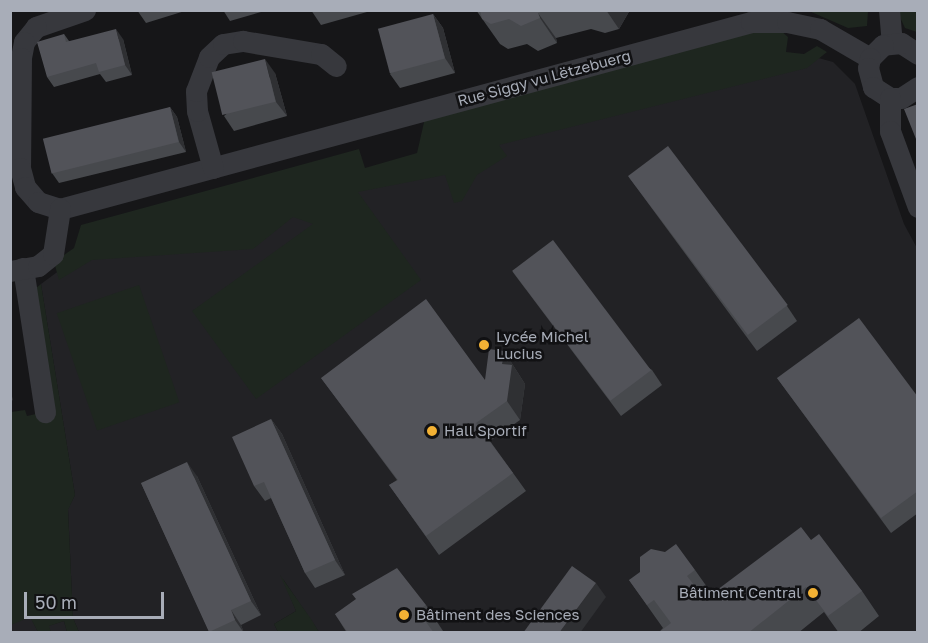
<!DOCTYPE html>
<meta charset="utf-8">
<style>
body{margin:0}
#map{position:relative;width:928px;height:643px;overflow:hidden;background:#161618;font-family:"Golos Text",sans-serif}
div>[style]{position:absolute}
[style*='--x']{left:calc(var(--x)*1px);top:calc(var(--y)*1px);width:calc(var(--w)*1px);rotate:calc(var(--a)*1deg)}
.built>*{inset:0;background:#222225}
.green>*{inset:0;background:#1e261f;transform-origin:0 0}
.minor>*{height:21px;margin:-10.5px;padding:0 10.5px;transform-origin:10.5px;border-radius:10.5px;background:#37383d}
.wall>*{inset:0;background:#47494d}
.shaded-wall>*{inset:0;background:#2f3033}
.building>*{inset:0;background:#525359;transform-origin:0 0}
.dots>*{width:16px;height:16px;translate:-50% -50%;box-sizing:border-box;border:3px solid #111113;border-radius:50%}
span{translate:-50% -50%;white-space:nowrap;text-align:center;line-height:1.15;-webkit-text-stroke:5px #111113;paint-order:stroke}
.street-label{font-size:15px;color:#a8adb8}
.poi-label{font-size:15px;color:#a8adb8}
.left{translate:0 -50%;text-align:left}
.right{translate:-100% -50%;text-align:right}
.frame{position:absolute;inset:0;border:12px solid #a8adb8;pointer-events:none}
.scale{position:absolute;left:24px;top:592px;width:140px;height:27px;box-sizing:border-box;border:3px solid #a8adb8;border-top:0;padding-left:8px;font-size:18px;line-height:21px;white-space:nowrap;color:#a8adb8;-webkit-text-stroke:4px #111113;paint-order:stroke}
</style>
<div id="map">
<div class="built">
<i style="clip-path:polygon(804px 54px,833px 62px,855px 84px,904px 224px,917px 248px,917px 632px,319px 632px,283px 579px,296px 611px,274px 624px,278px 632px,79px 632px,73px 618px,68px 509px,75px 495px,41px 284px,87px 250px)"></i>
<i style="clip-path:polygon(30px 616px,38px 632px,11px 632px,10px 625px)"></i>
<i style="clip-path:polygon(64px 621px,67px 632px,51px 632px,48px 626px)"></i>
</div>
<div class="green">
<i style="clip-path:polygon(809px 11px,868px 11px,867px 26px,848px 28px)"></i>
<i style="clip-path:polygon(897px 11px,917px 11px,917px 32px,905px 28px)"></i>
<i style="clip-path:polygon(780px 30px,788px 37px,786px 52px,804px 54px,817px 46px,827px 52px,807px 68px,499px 145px,507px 156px,477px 175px,462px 201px,454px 203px,445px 175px,358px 192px,421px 280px,256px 399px,192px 311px,313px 224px,293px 217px,253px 249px,92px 260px,59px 280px,54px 262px,74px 248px,81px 225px,359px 149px,365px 168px,417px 153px,425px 118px,745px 32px)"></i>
<i style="clip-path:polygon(41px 284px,75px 495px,68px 510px,73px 618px,79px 632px,67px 632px,64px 621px,49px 626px,51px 632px,38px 632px,30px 617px,11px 625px,11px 412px,25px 410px,27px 416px,45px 412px,26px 296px)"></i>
<i style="left:139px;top:285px;width:124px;height:87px;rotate:71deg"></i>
<i style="clip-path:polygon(280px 575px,311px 619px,319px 632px,278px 632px,274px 624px,296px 611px)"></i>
</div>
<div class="minor">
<i style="--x:85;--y:10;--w:52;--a:160.9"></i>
<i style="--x:36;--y:27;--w:19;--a:129"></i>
<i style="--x:24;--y:42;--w:16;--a:101"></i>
<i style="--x:21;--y:58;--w:110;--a:90.5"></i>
<i style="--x:20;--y:168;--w:20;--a:75"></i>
<i style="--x:25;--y:187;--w:20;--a:49"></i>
<i style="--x:38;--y:202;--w:23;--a:18"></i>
<i style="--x:60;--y:209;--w:716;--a:-15.14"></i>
<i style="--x:751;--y:22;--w:36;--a:0"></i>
<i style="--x:787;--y:22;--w:34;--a:12"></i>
<i style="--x:820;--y:29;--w:58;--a:30.1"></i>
<i style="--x:889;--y:10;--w:33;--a:85"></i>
<i style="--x:918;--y:54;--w:20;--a:-147"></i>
<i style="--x:901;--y:43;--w:18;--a:174"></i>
<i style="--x:883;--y:45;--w:18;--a:135"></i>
<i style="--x:870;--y:58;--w:10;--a:101"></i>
<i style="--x:868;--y:68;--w:20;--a:75"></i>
<i style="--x:873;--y:87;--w:20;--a:33"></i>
<i style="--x:890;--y:98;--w:11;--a:0"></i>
<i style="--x:901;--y:98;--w:20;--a:-33"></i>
<i style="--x:890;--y:98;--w:33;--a:90"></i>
<i style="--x:890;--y:131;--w:81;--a:69.8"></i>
<i style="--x:213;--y:168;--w:59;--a:-105.7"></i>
<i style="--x:197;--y:111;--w:20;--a:-93"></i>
<i style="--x:196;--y:91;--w:36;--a:-69"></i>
<i style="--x:209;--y:57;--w:19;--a:-43"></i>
<i style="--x:223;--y:44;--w:20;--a:-9"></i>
<i style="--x:243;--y:41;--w:79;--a:9.5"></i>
<i style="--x:321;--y:54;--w:19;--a:39"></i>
<i style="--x:23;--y:268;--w:146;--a:81.3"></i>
<i style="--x:10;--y:271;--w:28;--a:-10"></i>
<i style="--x:38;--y:266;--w:19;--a:-39"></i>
<i style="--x:53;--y:254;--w:46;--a:-81.2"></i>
</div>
<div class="wall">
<i style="clip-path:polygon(137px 10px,188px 10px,146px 23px)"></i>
<i style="clip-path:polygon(223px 10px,268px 10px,230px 21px)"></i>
<i style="clip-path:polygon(311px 10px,374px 10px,321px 25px)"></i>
<i style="clip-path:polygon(476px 10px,630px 10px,619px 29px,605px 33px,591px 29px,556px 38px,557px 43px,538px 51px,527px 44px,508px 49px,500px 44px)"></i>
<i style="clip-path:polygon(433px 14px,443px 28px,455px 73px,400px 88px,390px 74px)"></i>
<i style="clip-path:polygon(64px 34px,69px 41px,123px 39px,132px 75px,106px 82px,100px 74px,54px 87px,47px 77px)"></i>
<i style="clip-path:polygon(275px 73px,287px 116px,234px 131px,224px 116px)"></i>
<i style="clip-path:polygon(170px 107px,177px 117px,186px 152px,59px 183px,52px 173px)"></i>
<i style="clip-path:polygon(628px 176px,787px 306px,797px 321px,757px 351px)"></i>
<i style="clip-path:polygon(512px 271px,652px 370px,662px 385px,621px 416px)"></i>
<i style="clip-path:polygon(504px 351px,525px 384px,520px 420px,490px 441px,526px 491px,439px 555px,389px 485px,397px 480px,321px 378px,485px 380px)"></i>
<i style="clip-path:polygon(777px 378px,918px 397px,918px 513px,891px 533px)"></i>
<i style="clip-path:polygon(271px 419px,282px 434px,345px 575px,315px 588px,305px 573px,271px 498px,265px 501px,254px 486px)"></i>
<i style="clip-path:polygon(197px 476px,261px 615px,241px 625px,244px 633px,210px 633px,141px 483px)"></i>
<i style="clip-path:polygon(811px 540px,862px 591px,879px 616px,858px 633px,839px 633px,824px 612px,798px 633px,658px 633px,663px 628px,629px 580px,695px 570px,712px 594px)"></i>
<i style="clip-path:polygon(426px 605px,443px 631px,441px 633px,347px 633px,335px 614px)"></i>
</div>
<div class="shaded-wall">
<i style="clip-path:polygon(606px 10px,630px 10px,619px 29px)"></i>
<i style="clip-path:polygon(538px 13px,556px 38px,557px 43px,540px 18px)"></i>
<i style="clip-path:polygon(433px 14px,443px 28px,455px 73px,445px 58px)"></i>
<i style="clip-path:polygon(116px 29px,123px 39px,132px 75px,125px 65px)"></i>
<i style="clip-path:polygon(265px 59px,275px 73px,287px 116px,276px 102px)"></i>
<i style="clip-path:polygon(170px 107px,177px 117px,186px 152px,179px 142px)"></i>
<i style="clip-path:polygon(504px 351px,525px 384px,520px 420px,507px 401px,502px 364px)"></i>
<i style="clip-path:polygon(10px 386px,13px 401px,10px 397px)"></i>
<i style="clip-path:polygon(271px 419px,282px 434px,345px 575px,335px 560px)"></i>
<i style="clip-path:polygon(187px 462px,197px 476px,261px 615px,251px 601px)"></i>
<i style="clip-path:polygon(596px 583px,606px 597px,580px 633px,559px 633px)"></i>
<i style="clip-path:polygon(231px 610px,241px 625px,244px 633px,235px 620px)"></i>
</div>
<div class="building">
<i style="clip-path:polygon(480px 10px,547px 10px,538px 13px,540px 18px,521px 26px,509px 19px,491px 24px,482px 19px)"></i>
<i style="left:433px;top:14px;width:46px;height:57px;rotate:75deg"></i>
<i style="clip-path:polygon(116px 29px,125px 65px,99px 72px,96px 63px,47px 77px,37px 42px,64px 34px,66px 42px)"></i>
<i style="left:265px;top:59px;width:44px;height:55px;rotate:76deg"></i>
<i style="clip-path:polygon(918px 104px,918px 144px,904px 109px)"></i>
<i style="left:170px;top:107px;width:36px;height:131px;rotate:76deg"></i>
<i style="left:668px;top:146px;width:199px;height:50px;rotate:53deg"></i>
<i style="left:553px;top:240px;width:163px;height:51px;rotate:53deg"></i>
<i style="clip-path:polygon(426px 299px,485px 380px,489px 349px,504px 351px,502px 364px,512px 365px,507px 401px,476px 423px,513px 473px,426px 536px,389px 485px,398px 480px,321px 378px)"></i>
<i style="clip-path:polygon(859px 318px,918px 397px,918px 491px,881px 518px,777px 378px)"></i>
<i style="clip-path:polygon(271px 419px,335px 560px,305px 573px,264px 482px,254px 486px,232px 437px)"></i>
<i style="clip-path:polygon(187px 462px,251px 601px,231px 610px,235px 620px,209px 632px,141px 483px)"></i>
<i style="clip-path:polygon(801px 527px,811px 540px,819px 534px,862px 591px,828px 616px,806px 587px,748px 633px,658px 633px,671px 623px,654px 600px,647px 605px,629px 580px,640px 572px,640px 557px,651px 549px,665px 552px,676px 544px,695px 570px,687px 576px,705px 599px)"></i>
<i style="clip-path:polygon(572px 566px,596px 583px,559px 633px,523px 633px)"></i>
<i style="clip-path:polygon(397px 568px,426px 605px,418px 611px,434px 633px,348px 633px,335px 614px,356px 599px,352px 594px)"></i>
</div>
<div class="dots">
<i style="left:484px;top:345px;background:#f2b134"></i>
<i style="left:432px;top:431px;background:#f2b134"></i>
<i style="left:813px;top:593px;background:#f2b134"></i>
<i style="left:404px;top:615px;background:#f2b134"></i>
</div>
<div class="street-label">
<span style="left:544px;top:78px;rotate:-15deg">Rue Siggy vu Lëtzebuerg</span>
</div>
<div class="poi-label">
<span class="left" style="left:496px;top:345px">Lycée Michel<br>Lucius</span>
<span class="left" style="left:444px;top:431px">Hall Sportif</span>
<span class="right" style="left:801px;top:593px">Bâtiment Central</span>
<span class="left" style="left:416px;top:615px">Bâtiment des Sciences</span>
</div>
<div class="frame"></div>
<div class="scale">50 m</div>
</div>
